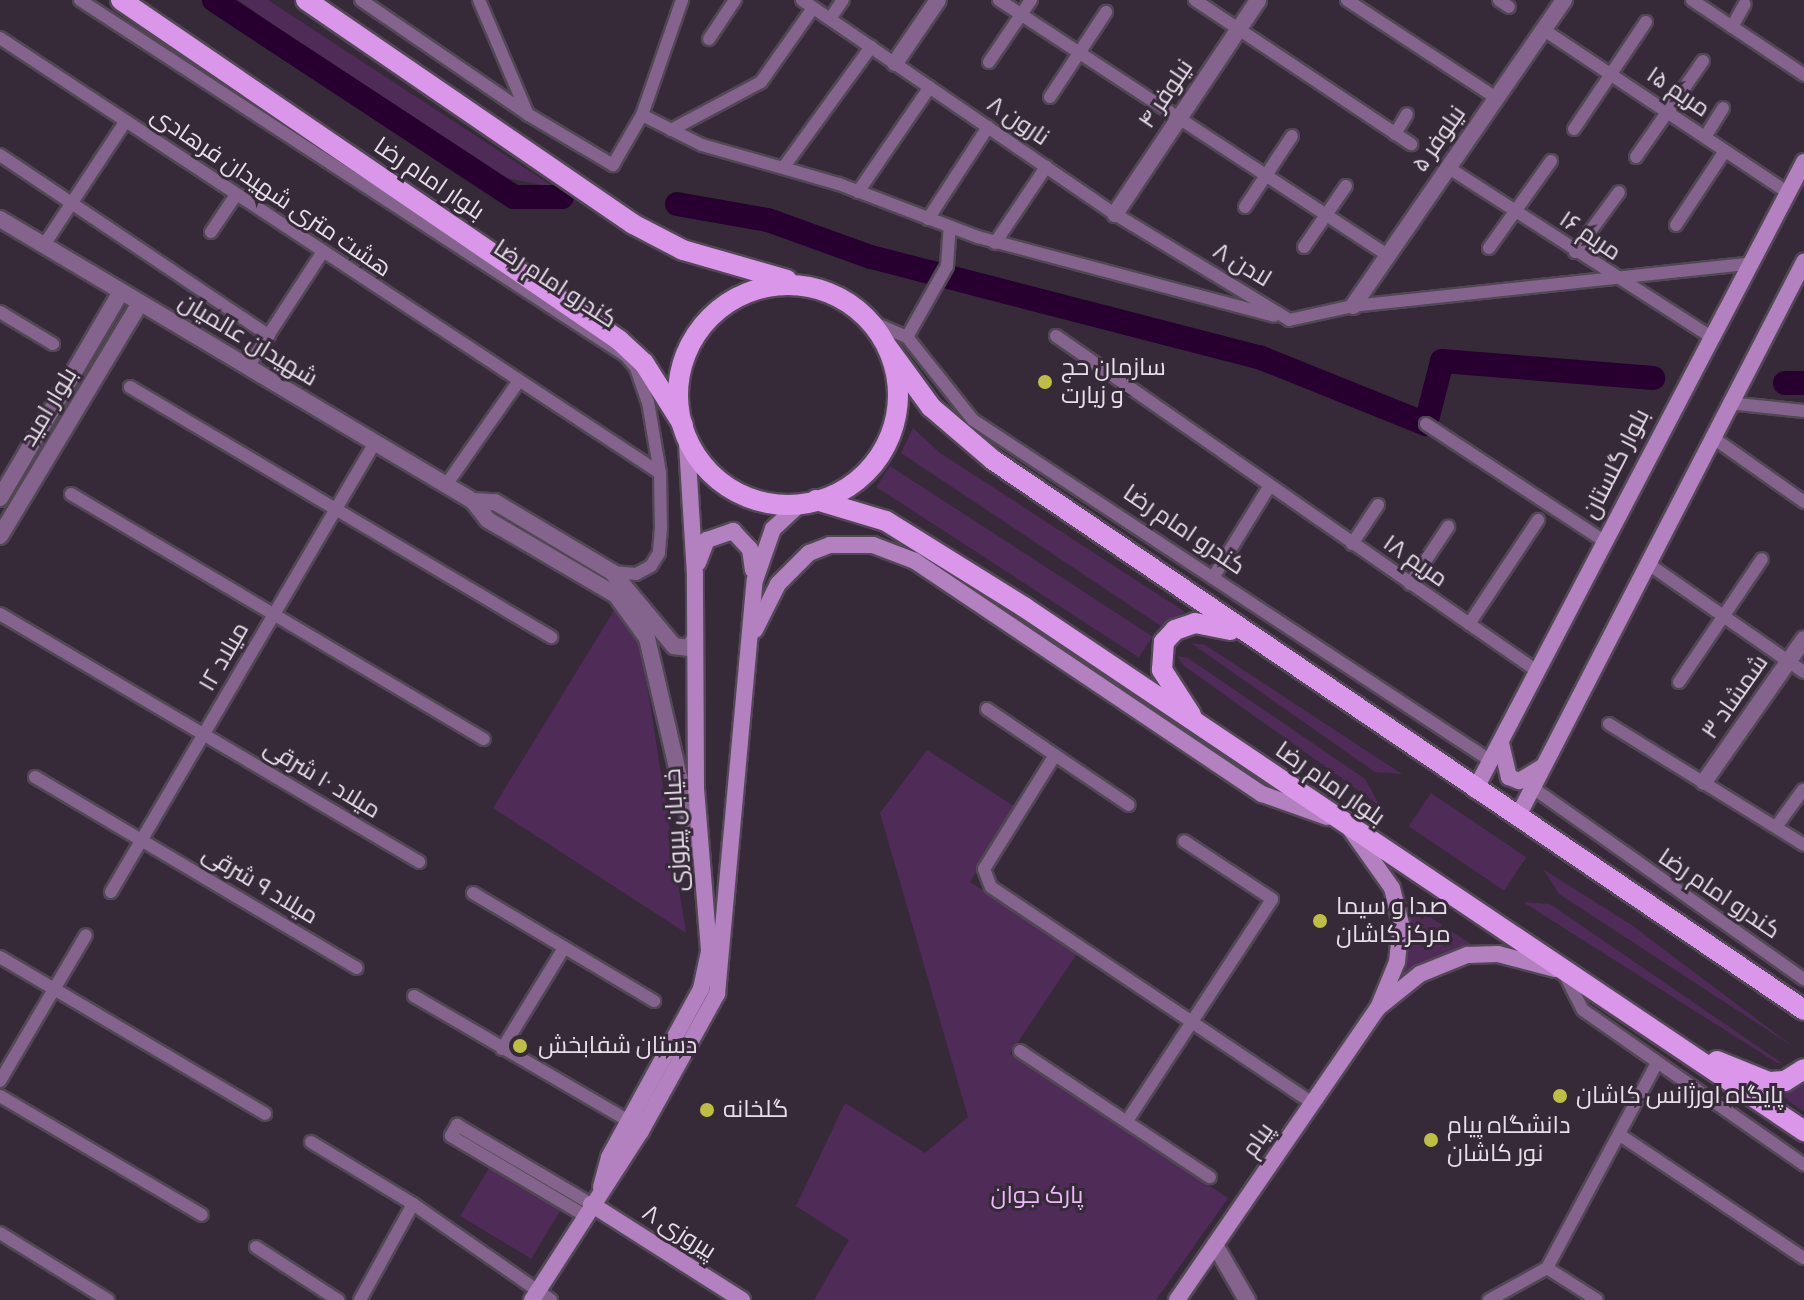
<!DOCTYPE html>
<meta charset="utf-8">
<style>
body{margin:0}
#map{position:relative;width:1804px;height:1300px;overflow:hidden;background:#362a39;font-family:"Source Sans 3",Cairo,sans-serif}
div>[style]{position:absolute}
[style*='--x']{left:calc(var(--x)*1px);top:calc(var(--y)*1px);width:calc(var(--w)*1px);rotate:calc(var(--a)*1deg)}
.green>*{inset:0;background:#4f2b58;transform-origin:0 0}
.river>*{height:24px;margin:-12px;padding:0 12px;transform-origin:12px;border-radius:12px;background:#270030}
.roads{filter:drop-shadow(2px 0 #524755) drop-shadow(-2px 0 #524755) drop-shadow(0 2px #524755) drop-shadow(0 -2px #524755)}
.minor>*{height:12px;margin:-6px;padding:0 6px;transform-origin:6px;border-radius:6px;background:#84648c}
.tertiary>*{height:16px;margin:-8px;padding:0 8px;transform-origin:8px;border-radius:8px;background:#84648c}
.secondary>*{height:16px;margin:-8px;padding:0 8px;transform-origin:8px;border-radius:8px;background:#b481c0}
.primary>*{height:20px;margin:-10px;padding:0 10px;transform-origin:10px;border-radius:10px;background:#da97e9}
.primary>.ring{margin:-10px;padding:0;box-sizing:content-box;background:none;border:20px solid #da97e9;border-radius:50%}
.dots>*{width:22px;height:22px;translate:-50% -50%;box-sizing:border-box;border:4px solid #362a39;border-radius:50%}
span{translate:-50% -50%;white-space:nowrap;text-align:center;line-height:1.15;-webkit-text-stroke:6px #362a39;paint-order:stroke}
.street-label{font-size:24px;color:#e6dee8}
.poi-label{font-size:24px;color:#e6dee8}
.left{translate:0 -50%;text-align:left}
.park-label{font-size:24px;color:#ecb8f8}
</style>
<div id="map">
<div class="green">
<i style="clip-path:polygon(238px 0,268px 0,554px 187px,489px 175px)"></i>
<i style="clip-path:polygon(913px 428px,940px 453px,1185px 612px,1161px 626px,901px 453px)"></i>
<i style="left:890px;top:466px;width:313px;height:25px;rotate:33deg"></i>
<i style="clip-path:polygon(615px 609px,639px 633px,686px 933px,493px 808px)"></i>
<i style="clip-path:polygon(1191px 643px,1205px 645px,1402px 774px,1375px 772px)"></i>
<i style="clip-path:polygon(1177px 656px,1188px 658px,1365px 779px,1380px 806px,1183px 665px)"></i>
<i style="clip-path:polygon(927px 750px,1015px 807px,970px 882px,1078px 952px,1010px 1054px,1228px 1198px,1156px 1300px,814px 1300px,849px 1240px,796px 1206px,845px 1103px,925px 1153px,968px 1117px,880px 813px)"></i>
<i style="left:1431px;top:793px;width:115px;height:40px;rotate:34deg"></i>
<i style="clip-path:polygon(1543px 869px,1633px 926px,1795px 1048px,1559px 894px)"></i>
<i style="clip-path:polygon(1404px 900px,1477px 948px,1435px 959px,1389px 993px,1407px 947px)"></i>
<i style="clip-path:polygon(1523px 902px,1550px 904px,1782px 1063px,1777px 1063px)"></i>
<i style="clip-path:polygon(1804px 1078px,1804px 1112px,1777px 1093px)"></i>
<i style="left:489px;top:1168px;width:83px;height:56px;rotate:31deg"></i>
</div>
<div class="river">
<i style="--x:214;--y:0;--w:359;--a:33.3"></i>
<i style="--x:514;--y:197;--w:48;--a:0"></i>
<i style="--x:677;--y:204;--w:92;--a:10"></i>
<i style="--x:768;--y:220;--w:109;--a:19.8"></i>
<i style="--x:871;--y:257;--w:401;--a:14.5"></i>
<i style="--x:1259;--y:357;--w:180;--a:21.9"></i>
<i style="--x:1426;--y:424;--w:65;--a:-75.7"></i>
<i style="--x:1442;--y:361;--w:212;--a:4.6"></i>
<i style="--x:1785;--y:383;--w:19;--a:0"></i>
</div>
<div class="roads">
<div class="minor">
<i style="--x:80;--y:0;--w:652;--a:33.1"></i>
<i style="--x:626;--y:356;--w:16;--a:50"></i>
<i style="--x:636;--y:368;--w:36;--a:71"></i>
<i style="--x:648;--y:402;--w:72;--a:80.4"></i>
<i style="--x:660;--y:473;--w:55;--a:89"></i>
<i style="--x:661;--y:528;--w:25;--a:95"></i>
<i style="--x:659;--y:553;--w:15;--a:122"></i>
<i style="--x:651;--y:566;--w:17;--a:152"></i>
<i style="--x:636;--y:574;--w:24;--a:-175"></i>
<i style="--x:361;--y:0;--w:204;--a:34.4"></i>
<i style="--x:529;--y:115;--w:98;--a:30.8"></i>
<i style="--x:613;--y:165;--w:58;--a:-59.9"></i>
<i style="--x:642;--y:115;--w:122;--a:-70.8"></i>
<i style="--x:479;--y:0;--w:125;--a:66.9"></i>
<i style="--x:802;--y:0;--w:379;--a:34.4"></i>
<i style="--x:1115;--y:214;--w:204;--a:31.3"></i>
<i style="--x:1289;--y:320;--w:66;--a:-12.3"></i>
<i style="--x:1353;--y:306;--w:396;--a:-6.1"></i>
<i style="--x:999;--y:0;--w:466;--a:33.3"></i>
<i style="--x:1195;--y:0;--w:260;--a:33.7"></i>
<i style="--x:1347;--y:0;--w:178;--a:33.3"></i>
<i style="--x:1499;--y:0;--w:12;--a:35"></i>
<i style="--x:1692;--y:0;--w:135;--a:33.8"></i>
<i style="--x:830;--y:19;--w:23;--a:-56"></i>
<i style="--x:1732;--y:27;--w:26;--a:-61"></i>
<i style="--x:1544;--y:30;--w:292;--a:33.7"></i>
<i style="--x:0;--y:38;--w:790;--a:33.39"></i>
<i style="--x:709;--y:39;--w:47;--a:-56.3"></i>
<i style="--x:989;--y:62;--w:75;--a:-55.9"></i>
<i style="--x:1050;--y:97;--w:102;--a:-56.6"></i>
<i style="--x:642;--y:115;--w:67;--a:26.6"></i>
<i style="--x:702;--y:145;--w:142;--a:15.9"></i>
<i style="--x:839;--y:184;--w:149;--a:20.9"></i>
<i style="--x:978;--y:237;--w:306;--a:14.9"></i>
<i style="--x:1574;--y:129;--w:129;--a:-56.1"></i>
<i style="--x:671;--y:130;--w:102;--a:-28.1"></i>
<i style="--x:761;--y:82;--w:90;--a:-54.9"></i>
<i style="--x:1395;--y:134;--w:23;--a:-59"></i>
<i style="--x:1705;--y:137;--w:34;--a:-58"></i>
<i style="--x:0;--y:155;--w:324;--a:33.9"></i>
<i style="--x:1636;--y:157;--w:117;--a:-55.1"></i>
<i style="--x:783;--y:168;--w:150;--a:-54"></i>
<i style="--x:1449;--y:168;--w:310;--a:32.8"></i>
<i style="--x:858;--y:192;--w:127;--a:-55.6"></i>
<i style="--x:1245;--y:207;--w:85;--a:-56.5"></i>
<i style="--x:928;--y:219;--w:110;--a:-56.9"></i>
<i style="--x:1676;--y:225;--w:89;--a:-56.5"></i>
<i style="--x:211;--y:232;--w:45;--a:-56"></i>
<i style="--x:995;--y:243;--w:92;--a:-56.1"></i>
<i style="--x:44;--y:245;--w:147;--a:-56.6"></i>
<i style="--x:1304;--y:247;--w:74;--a:-55.5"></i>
<i style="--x:1489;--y:248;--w:107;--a:-54.5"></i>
<i style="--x:1575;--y:252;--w:74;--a:-53.7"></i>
<i style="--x:0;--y:312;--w:62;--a:31.1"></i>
<i style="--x:870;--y:321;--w:40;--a:23.4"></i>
<i style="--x:907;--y:337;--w:106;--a:51.5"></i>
<i style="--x:973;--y:420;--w:620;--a:33.36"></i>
<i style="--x:1056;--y:336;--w:586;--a:34.86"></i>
<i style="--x:907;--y:337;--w:81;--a:-60.6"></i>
<i style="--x:947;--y:266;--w:39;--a:-86"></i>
<i style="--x:247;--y:368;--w:137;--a:-56.9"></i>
<i style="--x:130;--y:387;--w:490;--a:30.7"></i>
<i style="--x:1729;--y:403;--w:75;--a:6.1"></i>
<i style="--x:1426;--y:424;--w:213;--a:33.3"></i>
<i style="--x:1712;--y:437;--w:113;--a:35.2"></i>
<i style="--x:446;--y:485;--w:126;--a:-55"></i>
<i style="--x:71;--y:494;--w:480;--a:30.7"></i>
<i style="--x:1352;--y:544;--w:47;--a:-56.3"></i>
<i style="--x:1647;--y:563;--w:191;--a:34.8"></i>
<i style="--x:1214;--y:576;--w:105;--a:-58.3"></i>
<i style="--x:1410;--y:584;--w:69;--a:-56.3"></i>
<i style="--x:0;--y:614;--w:487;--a:30.6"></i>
<i style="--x:1469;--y:624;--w:125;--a:-56.4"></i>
<i style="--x:1679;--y:682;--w:148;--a:-56"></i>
<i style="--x:987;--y:709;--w:171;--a:34.1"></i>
<i style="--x:1609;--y:724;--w:229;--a:31.8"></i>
<i style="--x:1055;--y:755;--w:134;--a:121.9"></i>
<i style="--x:984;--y:869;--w:19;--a:69"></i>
<i style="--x:991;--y:887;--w:388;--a:33.9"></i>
<i style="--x:35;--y:777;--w:374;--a:30.7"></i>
<i style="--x:1533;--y:788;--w:332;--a:35.2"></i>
<i style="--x:1776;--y:827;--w:46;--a:-53.9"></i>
<i style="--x:111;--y:892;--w:519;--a:-59.58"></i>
<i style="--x:473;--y:893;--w:211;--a:30.8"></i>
<i style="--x:0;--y:957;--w:308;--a:30.6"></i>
<i style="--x:1565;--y:975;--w:39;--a:63"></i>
<i style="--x:1583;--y:1010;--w:270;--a:35"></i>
<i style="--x:414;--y:996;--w:249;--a:30.2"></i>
<i style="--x:502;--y:1049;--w:119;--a:-58.5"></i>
<i style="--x:1020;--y:1051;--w:228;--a:33.6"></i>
<i style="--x:0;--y:1081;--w:169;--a:-59.5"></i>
<i style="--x:0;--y:1096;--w:234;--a:30.5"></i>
<i style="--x:1127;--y:1121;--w:265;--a:-56.8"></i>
<i style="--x:1272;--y:899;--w:105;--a:-146.6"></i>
<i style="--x:1620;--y:1135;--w:221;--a:33.8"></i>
<i style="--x:311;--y:1142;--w:119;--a:31.3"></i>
<i style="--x:413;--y:1204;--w:168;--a:34.8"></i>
<i style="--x:584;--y:1215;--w:155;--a:-149.3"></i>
<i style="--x:451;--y:1136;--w:13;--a:-61"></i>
<i style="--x:457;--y:1125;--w:156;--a:30.5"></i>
<i style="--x:0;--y:1233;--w:127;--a:31.8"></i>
<i style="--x:256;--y:1247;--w:98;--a:32.9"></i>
<i style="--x:1547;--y:1268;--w:59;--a:32.6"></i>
<i style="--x:360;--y:1300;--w:110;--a:-61.1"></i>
<i style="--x:1489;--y:1300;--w:66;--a:-28.9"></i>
<i style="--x:1547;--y:1268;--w:230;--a:-61.8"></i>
</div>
<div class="tertiary">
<i style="--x:895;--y:63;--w:76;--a:-55.7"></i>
<i style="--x:1115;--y:214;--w:257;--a:-56.2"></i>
<i style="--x:0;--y:219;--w:551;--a:30.8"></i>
<i style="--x:473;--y:501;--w:24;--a:52"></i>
<i style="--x:488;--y:520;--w:148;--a:30.4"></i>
<i style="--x:616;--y:595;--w:53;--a:54.2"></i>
<i style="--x:647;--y:638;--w:219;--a:77"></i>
<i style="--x:1353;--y:306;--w:372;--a:-55.4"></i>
<i style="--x:0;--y:498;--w:239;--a:-59.6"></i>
<i style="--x:473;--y:501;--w:22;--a:3"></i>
<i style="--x:495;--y:502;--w:136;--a:30.9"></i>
<i style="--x:612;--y:572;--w:97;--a:50"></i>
<i style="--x:674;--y:646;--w:14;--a:8"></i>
<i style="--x:688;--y:648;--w:10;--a:-53"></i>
<i style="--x:0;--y:536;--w:272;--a:-59"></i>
<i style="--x:1704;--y:782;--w:174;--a:-55"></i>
<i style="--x:1215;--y:1245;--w:64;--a:59.8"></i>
</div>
<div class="secondary">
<i style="--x:698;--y:563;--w:25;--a:-69"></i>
<i style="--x:707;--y:540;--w:28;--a:-19"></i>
<i style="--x:733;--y:531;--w:25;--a:47"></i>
<i style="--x:750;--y:549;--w:21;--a:82"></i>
<i style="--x:755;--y:630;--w:51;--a:-63.4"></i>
<i style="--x:778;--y:584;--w:44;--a:-45"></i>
<i style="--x:809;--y:553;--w:22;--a:-21"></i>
<i style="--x:830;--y:545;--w:43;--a:0"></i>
<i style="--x:873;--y:545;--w:45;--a:20.9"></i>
<i style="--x:915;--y:561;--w:418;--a:33.9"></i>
<i style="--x:1262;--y:794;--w:69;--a:19.5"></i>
<i style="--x:1501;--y:743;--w:35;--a:77"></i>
<i style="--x:1509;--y:777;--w:11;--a:22"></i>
<i style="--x:1519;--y:781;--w:26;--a:-31"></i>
<i style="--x:1475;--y:790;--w:709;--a:-62.35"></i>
<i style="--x:1517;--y:818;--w:626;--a:-62.7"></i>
<i style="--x:1379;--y:1007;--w:53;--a:-38.8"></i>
<i style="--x:1420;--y:974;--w:51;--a:-22"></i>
<i style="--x:1467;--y:955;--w:31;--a:-2"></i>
<i style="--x:1498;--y:954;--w:59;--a:14.7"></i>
<i style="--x:601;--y:1187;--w:31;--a:-75"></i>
<i style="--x:609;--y:1157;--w:192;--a:-61.3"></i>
<i style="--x:701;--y:989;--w:40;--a:-78"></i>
<i style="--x:709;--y:950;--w:164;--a:-94.6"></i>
<i style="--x:696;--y:787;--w:212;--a:-90.3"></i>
<i style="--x:695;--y:575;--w:132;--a:-93.5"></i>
<i style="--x:591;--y:1204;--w:179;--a:32.4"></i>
<i style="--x:532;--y:1300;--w:201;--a:-57.2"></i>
<i style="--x:641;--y:1131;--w:157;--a:-61"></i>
<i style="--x:717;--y:994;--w:416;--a:-84.8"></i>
<i style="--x:755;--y:580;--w:54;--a:-70.6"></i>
<i style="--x:773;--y:529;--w:38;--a:-43"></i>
<i style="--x:1177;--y:1300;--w:354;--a:-55.5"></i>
<i style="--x:1378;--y:1008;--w:50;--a:-67.6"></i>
<i style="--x:1397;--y:962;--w:38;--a:-84"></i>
<i style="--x:1401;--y:924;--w:37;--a:-104"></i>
<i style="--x:1392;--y:888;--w:71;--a:-125.3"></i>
</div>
<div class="primary">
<i style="--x:121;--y:0;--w:603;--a:34.32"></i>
<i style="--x:619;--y:340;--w:34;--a:43"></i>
<i style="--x:644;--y:363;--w:73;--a:57.8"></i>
<i style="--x:306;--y:0;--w:396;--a:34.4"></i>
<i style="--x:633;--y:224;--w:56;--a:27.5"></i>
<i style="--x:683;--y:250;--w:108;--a:16.1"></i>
<i class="ring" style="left:678px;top:285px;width:200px;height:200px"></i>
<i style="--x:888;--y:348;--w:73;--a:53.9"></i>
<i style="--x:931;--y:407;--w:82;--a:40.5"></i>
<i style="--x:993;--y:460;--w:980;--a:34.14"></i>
<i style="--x:816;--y:500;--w:73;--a:16.7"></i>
<i style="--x:886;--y:521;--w:163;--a:31.9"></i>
<i style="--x:1024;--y:607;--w:940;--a:33.89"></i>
<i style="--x:1191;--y:715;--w:54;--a:-122.8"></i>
<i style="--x:1162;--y:670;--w:28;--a:-86"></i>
<i style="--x:1164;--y:642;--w:16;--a:-47"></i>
<i style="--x:1175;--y:630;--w:21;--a:-19"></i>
<i style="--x:1195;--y:623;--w:36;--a:11"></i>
<i style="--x:1717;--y:1061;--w:56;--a:22"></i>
<i style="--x:1769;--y:1082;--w:16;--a:-4"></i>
<i style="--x:1785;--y:1081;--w:22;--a:-32"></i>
</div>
</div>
<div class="dots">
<i style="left:1045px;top:382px;background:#bebf42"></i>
<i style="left:1320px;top:921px;background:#bebf42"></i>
<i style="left:520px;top:1046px;background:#bebf42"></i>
<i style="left:1560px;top:1096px;background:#bebf42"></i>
<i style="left:707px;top:1110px;background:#bebf42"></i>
<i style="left:1431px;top:1140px;background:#bebf42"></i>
</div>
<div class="street-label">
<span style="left:1678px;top:92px;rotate:34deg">مریم ۱۵</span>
<span style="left:1166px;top:94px;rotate:-56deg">نیلوفر ۴</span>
<span style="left:1018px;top:121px;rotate:34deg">نارون ۸</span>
<span style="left:1439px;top:139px;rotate:-55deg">نیلوفر ۵</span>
<span style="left:429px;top:179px;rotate:34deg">بلوار امام رضا</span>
<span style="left:271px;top:192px;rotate:34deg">هشت متری شهیدان فرهادی</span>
<span style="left:1590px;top:236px;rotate:34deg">مریم ۱۶</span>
<span style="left:1242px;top:265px;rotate:31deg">لادن ۸</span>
<span style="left:555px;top:284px;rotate:33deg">کندرو امام رضا</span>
<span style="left:248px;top:340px;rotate:31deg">شهیدان عالمیان</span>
<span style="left:49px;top:407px;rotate:-59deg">بلوار امید</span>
<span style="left:1616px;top:464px;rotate:-63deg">بلوار گلستان</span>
<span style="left:1184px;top:530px;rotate:34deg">کندرو امام رضا</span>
<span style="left:1415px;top:561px;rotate:35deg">مریم ۱۸</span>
<span style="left:224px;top:657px;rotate:-60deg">میلاد ۱۲</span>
<span style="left:1735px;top:697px;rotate:-55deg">شمشاد ۳</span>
<span style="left:322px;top:779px;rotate:31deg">میلاد ۱۰ شرقی</span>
<span style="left:1330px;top:784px;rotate:35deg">بلوار امام رضا</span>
<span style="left:676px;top:830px;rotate:-93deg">خیابان پیروزی</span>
<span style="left:260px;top:885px;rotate:31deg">میلاد ۹ شرقی</span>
<span style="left:1719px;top:894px;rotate:34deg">کندرو امام رضا</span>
<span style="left:1258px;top:1140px;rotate:-55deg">پیام</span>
<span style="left:679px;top:1232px;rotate:32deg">پیروزی ۸</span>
</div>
<div class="poi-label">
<span class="left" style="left:1061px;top:382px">سازمان حج<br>و زیارت</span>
<span class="left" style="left:1336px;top:921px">صدا و سیما<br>مرکز کاشان</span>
<span class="left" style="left:538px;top:1046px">دستان شفابخش</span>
<span class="left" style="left:1576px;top:1096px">پایگاه اورژانس کاشان</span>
<span class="left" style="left:723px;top:1110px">گلخانه</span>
<span class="left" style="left:1447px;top:1140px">دانشگاه پیام<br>نور کاشان</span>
</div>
<div class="park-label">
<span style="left:1037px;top:1196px">پارک جوان</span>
</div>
</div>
